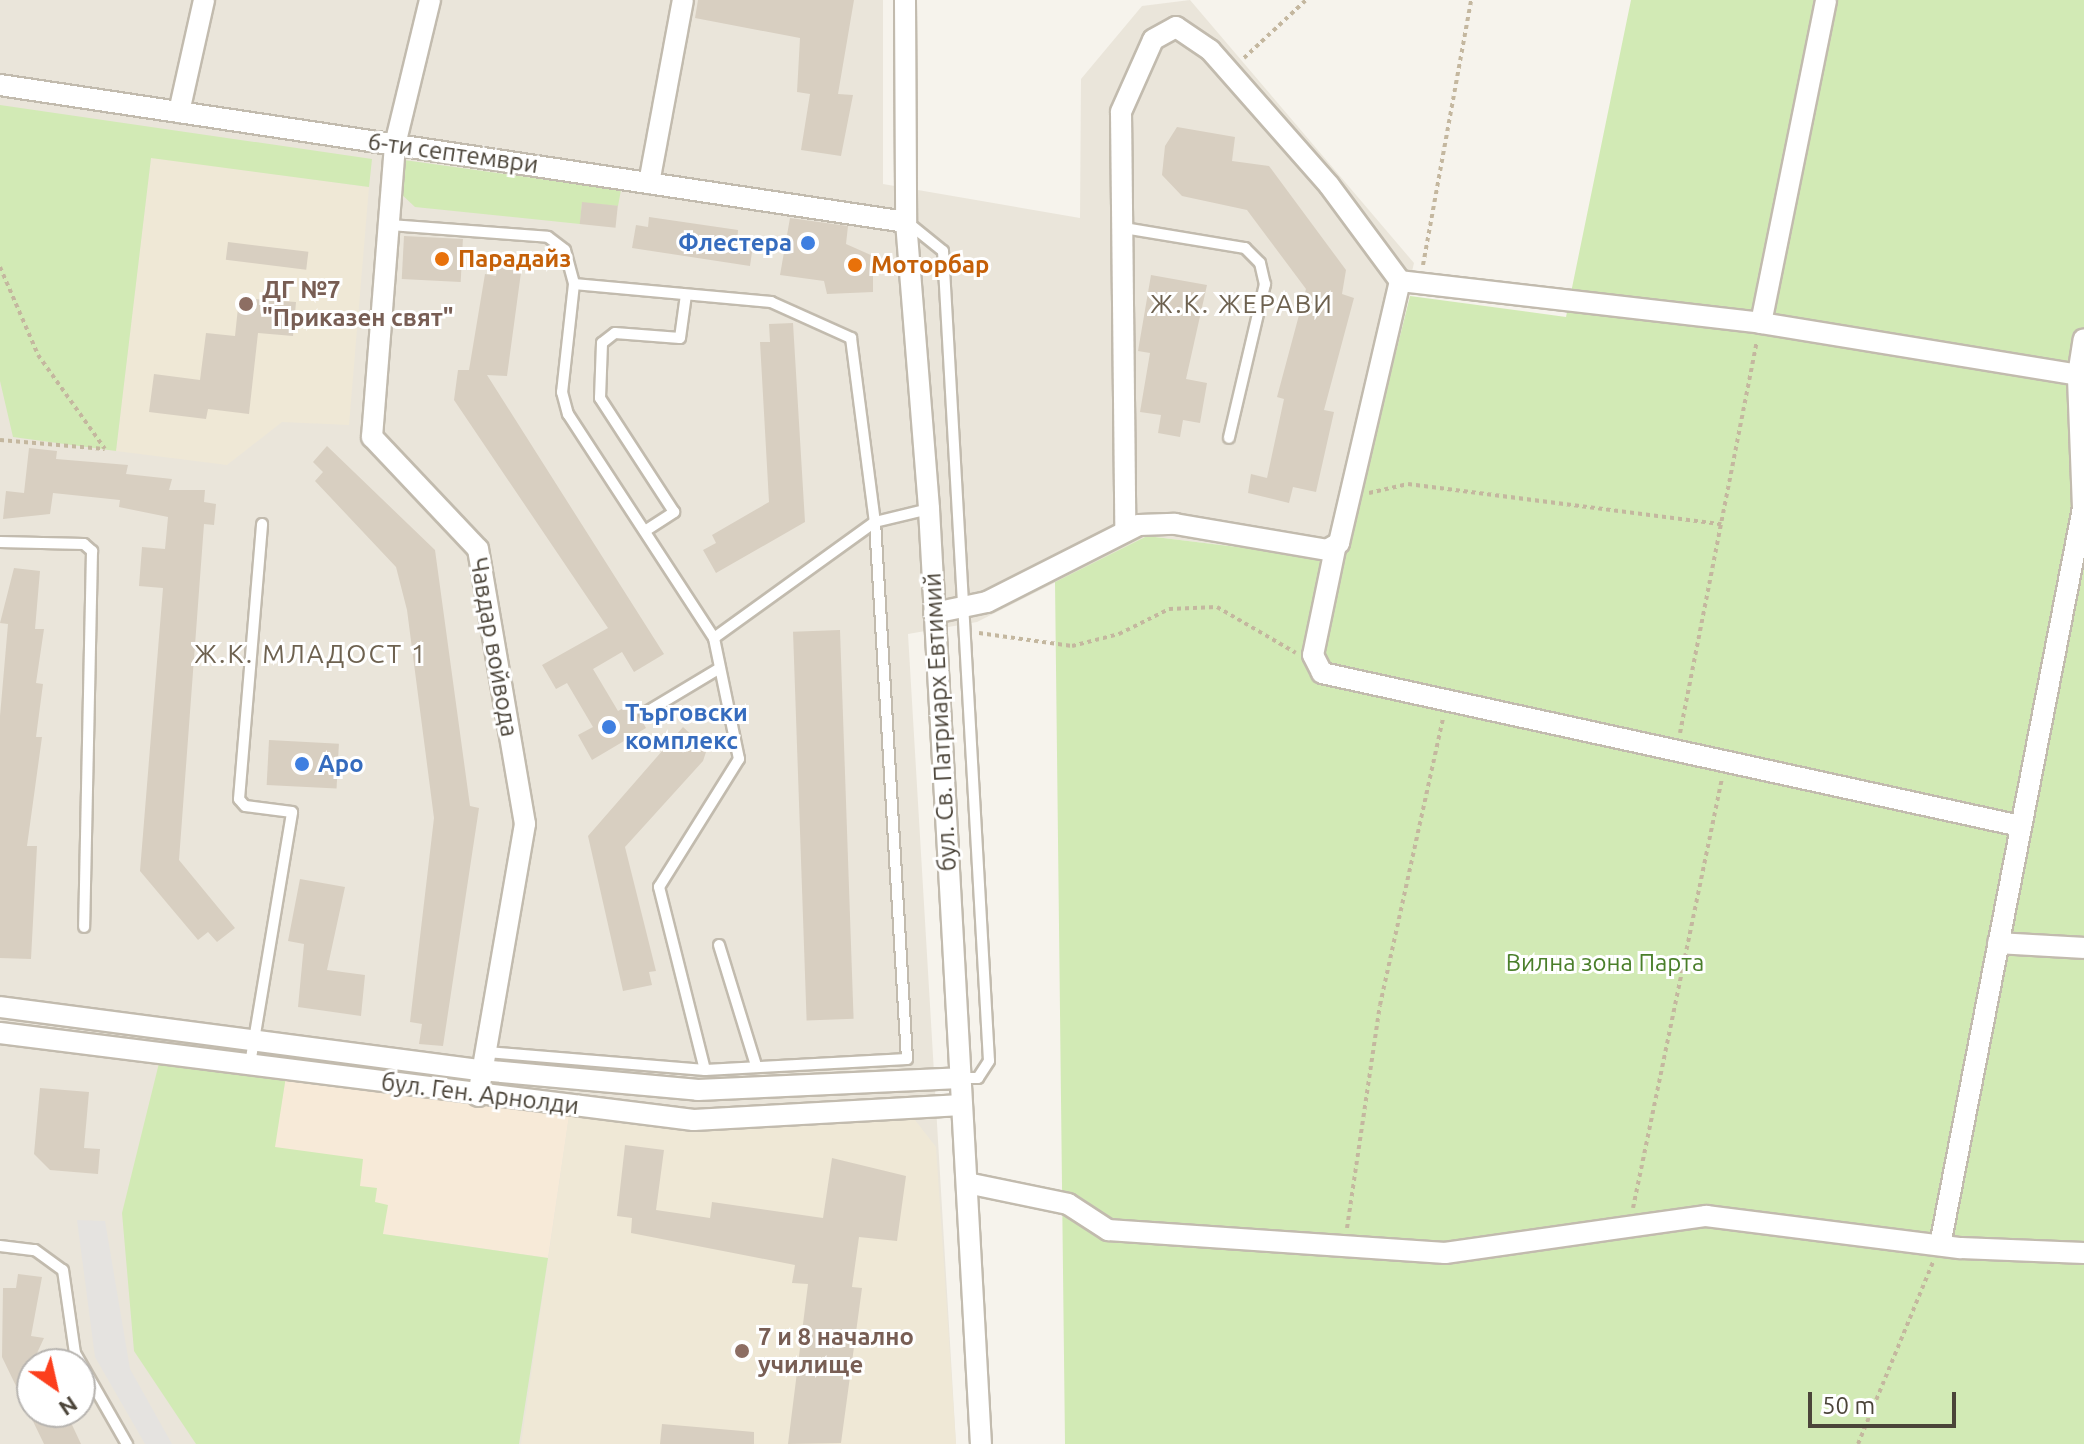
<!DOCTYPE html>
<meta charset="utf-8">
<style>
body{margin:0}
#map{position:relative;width:2084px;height:1444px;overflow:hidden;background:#f6f3ec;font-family:Ubuntu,sans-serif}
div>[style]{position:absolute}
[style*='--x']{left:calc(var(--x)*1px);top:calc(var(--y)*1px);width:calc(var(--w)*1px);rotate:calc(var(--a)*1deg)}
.residential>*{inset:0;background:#eae5da}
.commercial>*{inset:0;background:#f7ead8}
.education>*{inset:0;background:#efe8d6}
.green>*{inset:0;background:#d2eab5}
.parking>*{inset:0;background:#e5e3e0}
.building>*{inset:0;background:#d8cfc1;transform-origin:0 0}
.path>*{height:4px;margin-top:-2px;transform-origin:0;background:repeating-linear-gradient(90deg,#c4b79f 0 4px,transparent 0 8px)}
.roads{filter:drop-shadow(2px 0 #c2bbae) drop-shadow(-2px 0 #c2bbae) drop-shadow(0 2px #c2bbae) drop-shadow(0 -2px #c2bbae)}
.lane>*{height:10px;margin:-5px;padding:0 5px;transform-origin:5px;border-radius:5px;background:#fff}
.street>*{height:20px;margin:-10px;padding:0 10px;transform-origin:10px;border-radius:10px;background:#fff}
.dots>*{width:22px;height:22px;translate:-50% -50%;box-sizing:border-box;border:4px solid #fff;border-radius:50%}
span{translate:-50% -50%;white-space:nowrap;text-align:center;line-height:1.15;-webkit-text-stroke:6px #fff;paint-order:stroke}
.street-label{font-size:24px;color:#4b4439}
.shop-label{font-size:24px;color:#366cbe;font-weight:700}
.right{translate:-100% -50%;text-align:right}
.left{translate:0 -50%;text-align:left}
.food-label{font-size:24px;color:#c56008;font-weight:700}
.education-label{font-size:24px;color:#785e54;font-weight:700}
.park-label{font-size:24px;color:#4a7f2a}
.neighbourhood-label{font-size:26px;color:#6e6250;letter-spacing:2px}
.north{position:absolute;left:16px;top:1348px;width:80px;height:80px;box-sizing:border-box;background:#fff;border:2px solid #b7b4b0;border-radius:50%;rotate:146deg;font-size:22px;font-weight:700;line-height:32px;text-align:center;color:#4b4439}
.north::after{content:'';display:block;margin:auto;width:28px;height:36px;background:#fc3f1d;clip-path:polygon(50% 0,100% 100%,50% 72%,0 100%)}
.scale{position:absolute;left:1808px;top:1392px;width:148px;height:36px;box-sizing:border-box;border:4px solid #4b4439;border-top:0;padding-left:10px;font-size:24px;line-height:28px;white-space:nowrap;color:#4b4439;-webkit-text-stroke:6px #fff;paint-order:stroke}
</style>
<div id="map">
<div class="residential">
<i style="clip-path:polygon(evenodd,0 0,883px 0,883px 184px,1080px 218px,1081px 79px,1142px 6px,1190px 0,1414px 263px,1344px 560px,1147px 536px,977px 622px,908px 634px,956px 1444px,0 1444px,0 0,32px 1364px,80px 1364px,80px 1412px,32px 1412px,32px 1364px)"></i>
</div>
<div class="commercial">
<i style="clip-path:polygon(286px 1076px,569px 1116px,548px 1258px,383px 1234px,375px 1202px,359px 1186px,274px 1147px)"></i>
</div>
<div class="education">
<i style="clip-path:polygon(151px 157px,369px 187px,349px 425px,282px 422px,227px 465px,116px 451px)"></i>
<i style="clip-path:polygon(890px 1115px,915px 1120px,936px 1147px,956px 1444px,521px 1444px,569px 1116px,766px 1126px)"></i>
</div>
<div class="green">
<i style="clip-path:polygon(1631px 0,2084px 0,2084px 1444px,1065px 1444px,1055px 582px,1147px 536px,1344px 560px,1410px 296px,1566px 317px)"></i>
<i style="clip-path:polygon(0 105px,372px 159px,369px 187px,151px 158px,116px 451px,13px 437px,0 381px)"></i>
<i style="clip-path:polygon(404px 160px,621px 190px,618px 206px,582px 203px,580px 224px,415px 207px,399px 192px)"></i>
<i style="clip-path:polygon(160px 1059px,286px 1076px,275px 1147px,363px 1159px,360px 1186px,377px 1188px,375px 1202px,388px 1205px,383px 1234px,548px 1258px,519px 1444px,196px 1444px,134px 1351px,122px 1213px)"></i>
</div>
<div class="parking">
<i style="clip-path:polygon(77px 1220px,105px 1221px,130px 1369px,172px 1444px,145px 1444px,95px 1357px)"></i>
</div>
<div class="building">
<i style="clip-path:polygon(698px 0,854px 0,838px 94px,853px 95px,841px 156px,801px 150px,810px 94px,797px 92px,800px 38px,695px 18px)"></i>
<i style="clip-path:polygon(1177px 127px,1235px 137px,1232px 161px,1269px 166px,1346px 270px,1342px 294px,1354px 298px,1324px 410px,1334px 412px,1316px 492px,1293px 487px,1289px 503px,1248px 493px,1251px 474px,1267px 478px,1284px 399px,1277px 397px,1306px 289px,1247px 210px,1182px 196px,1162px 175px,1165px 146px)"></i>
<i style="left:582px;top:202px;width:36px;height:22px;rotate:6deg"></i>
<i style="clip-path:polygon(649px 217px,738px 230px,737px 244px,753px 245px,750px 266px,632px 248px,636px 225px,648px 227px)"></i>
<i style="clip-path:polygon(790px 218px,848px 226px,846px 244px,873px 256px,873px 292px,827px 294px,824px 281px,780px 275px)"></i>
<i style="left:404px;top:236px;width:59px;height:43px;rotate:3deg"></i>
<i style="left:228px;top:242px;width:81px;height:18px;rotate:7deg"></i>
<i style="clip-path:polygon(498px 262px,522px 265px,507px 376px,487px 375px,664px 654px,634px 672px,622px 652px,593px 669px,618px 711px,632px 703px,646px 728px,592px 760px,578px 735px,593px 727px,567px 683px,556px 689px,542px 665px,608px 628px,454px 400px,458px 370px,469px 370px,485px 274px,496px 276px)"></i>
<i style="clip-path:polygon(1151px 275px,1207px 285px,1186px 379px,1207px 383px,1200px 423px,1183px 420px,1180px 437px,1158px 433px,1161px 415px,1140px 412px,1150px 353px,1138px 351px)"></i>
<i style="clip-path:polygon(239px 298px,296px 302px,293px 336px,258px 333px,249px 414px,208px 409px,206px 419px,149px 412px,154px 374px,200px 380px,206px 333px,235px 336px)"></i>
<i style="clip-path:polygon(793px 323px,805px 522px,716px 573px,703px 550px,716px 543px,712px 535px,769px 502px,760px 342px,770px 342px,769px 324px)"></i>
<i style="clip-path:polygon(327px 446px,435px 550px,470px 806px,479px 808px,443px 1046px,419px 1044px,422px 1024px,410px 1022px,434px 818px,407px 610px,396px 567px,315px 481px,323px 472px,313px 462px)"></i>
<i style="clip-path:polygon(29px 448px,57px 451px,56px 459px,128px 465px,126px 474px,172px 479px,169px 490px,205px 490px,204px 502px,216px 504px,214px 525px,204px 524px,179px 860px,235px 928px,217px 942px,208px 932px,198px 940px,140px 871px,163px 588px,139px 586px,142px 547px,165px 549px,168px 517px,119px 507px,120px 500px,53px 493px,50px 514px,3px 519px,6px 491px,24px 493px)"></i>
<i style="clip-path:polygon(14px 568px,40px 571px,35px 629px,44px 629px,36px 683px,43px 684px,36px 737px,42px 737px,27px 846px,37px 846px,31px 959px,0 958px,0 716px,8px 624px,0 623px)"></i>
<i style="left:840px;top:630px;width:389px;height:47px;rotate:88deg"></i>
<i style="clip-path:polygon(683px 727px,707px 749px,703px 761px,625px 847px,656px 971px,649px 972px,652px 985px,623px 991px,588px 836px)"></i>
<i style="left:269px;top:740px;width:70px;height:45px;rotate:3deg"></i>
<i style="clip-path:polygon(300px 879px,345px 887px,327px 970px,365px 975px,361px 1016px,298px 1007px,304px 944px,288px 941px)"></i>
<i style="clip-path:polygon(40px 1088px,89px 1092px,84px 1148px,100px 1149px,98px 1174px,50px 1170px,34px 1154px)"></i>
<i style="clip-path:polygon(625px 1145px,664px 1150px,656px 1210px,710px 1218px,712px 1202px,823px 1218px,832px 1158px,906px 1176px,897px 1241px,859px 1237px,852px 1287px,862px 1288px,841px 1443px,788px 1444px,808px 1284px,792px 1283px,795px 1265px,631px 1233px,632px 1218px,617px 1216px)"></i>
<i style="clip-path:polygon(18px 1274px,42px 1277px,31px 1336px,44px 1338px,32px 1364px,32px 1412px,66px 1412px,81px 1444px,44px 1444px,2px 1357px,3px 1288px,16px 1288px)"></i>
<i style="clip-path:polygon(662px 1424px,754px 1432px,754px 1444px,660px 1444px)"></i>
</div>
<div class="path">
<i style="--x:1244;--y:58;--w:85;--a:-43.1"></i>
<i style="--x:1423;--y:265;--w:269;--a:-79.7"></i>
<i style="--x:0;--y:267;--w:96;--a:66.6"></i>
<i style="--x:38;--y:355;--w:115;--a:54.5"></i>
<i style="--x:0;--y:440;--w:105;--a:4.9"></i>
<i style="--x:1369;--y:493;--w:40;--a:-13"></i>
<i style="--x:1408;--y:484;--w:316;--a:7.3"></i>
<i style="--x:979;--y:633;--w:94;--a:8"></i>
<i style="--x:1072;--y:646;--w:49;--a:-14.3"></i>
<i style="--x:1119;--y:634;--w:56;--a:-26.6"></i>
<i style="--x:1169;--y:609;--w:48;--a:-2.4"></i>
<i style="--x:1217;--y:607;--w:91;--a:30.2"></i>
<i style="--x:1680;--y:733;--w:399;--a:-78.9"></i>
<i style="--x:1633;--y:1208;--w:439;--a:-78.3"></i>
<i style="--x:1347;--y:1228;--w:225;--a:-81.6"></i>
<i style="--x:1380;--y:1005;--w:294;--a:-77.6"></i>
<i style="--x:1858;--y:1444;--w:197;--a:-67.6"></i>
</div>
<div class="roads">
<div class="lane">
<i style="--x:907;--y:222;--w:46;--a:38.9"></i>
<i style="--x:943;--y:251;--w:811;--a:86.75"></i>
<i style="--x:989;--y:1061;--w:20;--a:123"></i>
<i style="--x:978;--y:1078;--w:18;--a:180"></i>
<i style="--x:390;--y:225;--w:158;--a:4.3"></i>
<i style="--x:548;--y:237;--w:21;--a:37"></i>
<i style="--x:565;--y:250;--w:35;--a:75"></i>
<i style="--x:574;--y:284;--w:198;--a:5.2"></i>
<i style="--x:771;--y:302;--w:88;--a:24.2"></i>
<i style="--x:851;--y:338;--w:186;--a:82.6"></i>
<i style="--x:875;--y:522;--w:538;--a:86.59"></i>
<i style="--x:907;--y:1059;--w:202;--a:176.9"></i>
<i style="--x:705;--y:1070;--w:222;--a:-175.3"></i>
<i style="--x:1124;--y:228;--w:123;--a:9.4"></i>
<i style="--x:1245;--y:248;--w:21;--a:45"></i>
<i style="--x:1260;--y:263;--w:22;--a:77"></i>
<i style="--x:1265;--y:284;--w:158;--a:103.2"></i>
<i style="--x:574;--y:284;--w:109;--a:96.3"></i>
<i style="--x:562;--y:392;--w:23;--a:75"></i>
<i style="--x:568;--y:414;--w:267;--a:56.9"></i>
<i style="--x:714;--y:638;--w:198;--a:-35.8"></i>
<i style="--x:875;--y:522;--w:56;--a:-13.5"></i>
<i style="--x:645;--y:531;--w:35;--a:-33"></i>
<i style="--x:674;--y:512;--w:136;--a:-123"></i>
<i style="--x:600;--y:398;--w:55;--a:-87.9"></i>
<i style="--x:602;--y:343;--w:16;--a:-38"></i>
<i style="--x:615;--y:333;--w:65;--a:4.4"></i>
<i style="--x:680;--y:338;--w:43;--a:-82.1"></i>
<i style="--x:0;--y:542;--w:84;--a:1.4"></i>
<i style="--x:84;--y:544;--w:11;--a:41"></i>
<i style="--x:92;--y:551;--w:376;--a:91.2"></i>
<i style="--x:645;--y:713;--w:87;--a:-31"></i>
<i style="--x:719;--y:945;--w:126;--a:72.9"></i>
<i style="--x:250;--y:1064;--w:255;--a:-80.5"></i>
<i style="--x:292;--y:812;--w:47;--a:-172.7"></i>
<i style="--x:245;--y:806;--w:9;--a:-131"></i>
<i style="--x:239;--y:799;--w:276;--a:-85.2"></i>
<i style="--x:705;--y:1070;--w:189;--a:-104.1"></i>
<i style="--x:659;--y:887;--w:151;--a:-58"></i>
<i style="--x:739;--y:759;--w:124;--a:-101.7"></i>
<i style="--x:0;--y:1246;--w:35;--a:7"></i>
<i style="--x:35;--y:1250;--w:34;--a:36"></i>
<i style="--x:63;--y:1270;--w:84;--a:81.8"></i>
<i style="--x:75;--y:1353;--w:105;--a:60.3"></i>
</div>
<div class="street">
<i style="--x:430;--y:0;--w:149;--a:103.6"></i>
<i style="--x:395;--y:145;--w:293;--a:94.5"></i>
<i style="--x:372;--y:437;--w:154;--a:46.6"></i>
<i style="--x:478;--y:549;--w:279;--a:80.3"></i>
<i style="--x:525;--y:824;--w:276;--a:99.8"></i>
<i style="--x:905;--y:0;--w:222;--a:89.7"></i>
<i style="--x:906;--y:222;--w:288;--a:85.4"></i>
<i style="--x:929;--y:509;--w:936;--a:86.82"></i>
<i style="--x:0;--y:85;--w:916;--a:8.6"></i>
<i style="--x:179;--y:112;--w:115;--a:-77.4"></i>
<i style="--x:649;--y:183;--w:186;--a:-79.5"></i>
<i style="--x:1400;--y:281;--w:363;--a:6.6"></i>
<i style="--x:1761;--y:323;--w:327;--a:9.3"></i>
<i style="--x:1761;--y:323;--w:329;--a:-78.6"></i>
<i style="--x:1335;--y:549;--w:108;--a:101.7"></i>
<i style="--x:1313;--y:655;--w:20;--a:63"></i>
<i style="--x:1322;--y:673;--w:715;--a:12.36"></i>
<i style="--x:934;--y:613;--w:54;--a:-11.7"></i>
<i style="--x:987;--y:602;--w:170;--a:-26.9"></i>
<i style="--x:1139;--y:525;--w:36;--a:-2"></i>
<i style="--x:1175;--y:524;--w:154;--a:9.7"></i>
<i style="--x:1327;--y:550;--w:14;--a:-30"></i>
<i style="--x:1339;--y:543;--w:269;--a:-76.9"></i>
<i style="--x:1400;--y:281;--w:119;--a:-126.5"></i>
<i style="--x:1329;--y:185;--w:180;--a:-131.4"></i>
<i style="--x:1210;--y:50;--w:41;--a:-145.9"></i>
<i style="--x:1176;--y:27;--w:26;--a:151"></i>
<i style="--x:1153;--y:40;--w:79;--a:114"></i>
<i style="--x:1121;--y:112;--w:416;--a:89.4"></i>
<i style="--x:1998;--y:943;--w:86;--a:3.3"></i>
<i style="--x:0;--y:1007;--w:484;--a:7.5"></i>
<i style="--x:480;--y:1070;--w:219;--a:5.2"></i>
<i style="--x:698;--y:1090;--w:262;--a:-2.6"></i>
<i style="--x:0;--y:1033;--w:699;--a:7.15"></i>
<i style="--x:694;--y:1120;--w:268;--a:-3.2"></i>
<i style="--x:967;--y:1183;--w:103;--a:11.7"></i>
<i style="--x:1068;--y:1204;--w:48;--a:33"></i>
<i style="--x:1108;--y:1230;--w:338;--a:3.9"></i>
<i style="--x:1445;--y:1253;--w:264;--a:-8.1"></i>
<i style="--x:1706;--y:1216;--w:257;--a:7.2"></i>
<i style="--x:1961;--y:1248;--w:123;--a:2.3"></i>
<i style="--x:1940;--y:1245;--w:751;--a:-79.02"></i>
<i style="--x:2083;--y:508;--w:133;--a:-92.2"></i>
<i style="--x:2078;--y:375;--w:36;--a:-81"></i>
</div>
</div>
<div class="dots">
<i style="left:808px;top:243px;background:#3f7fe0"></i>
<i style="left:442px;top:259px;background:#e8710a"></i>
<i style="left:855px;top:265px;background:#e8710a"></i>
<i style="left:246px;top:304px;background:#8d6e63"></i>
<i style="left:609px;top:727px;background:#3f7fe0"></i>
<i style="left:302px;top:764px;background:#3f7fe0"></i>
<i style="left:742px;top:1351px;background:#8d6e63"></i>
</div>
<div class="street-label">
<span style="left:453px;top:153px;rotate:8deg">6-ти септември</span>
<span style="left:494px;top:647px;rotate:80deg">Чавдар войвода</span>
<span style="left:940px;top:722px;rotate:-93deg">бул. Св. Патриарх Евтимий</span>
<span style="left:480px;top:1094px;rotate:7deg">бул. Ген. Арнолди</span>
</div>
<div class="shop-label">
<span class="right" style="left:792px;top:243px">Флестера</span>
<span class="left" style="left:625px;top:727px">Търговски<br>комплекс</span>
<span class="left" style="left:318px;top:764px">Аро</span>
</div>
<div class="food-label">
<span class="left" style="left:458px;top:259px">Парадайз</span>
<span class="left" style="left:871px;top:265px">Моторбар</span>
</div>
<div class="education-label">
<span class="left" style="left:262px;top:304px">ДГ №7<br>"Приказен свят"</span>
<span class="left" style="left:758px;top:1351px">7 и 8 начално<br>училище</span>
</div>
<div class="park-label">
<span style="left:1605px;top:963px">Вилна зона Парта</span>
</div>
<div class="neighbourhood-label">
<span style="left:1242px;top:304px">Ж.К. ЖЕРАВИ</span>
<span style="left:311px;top:654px">Ж.К. МЛАДОСТ 1</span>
</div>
<div class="north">N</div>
<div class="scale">50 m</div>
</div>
